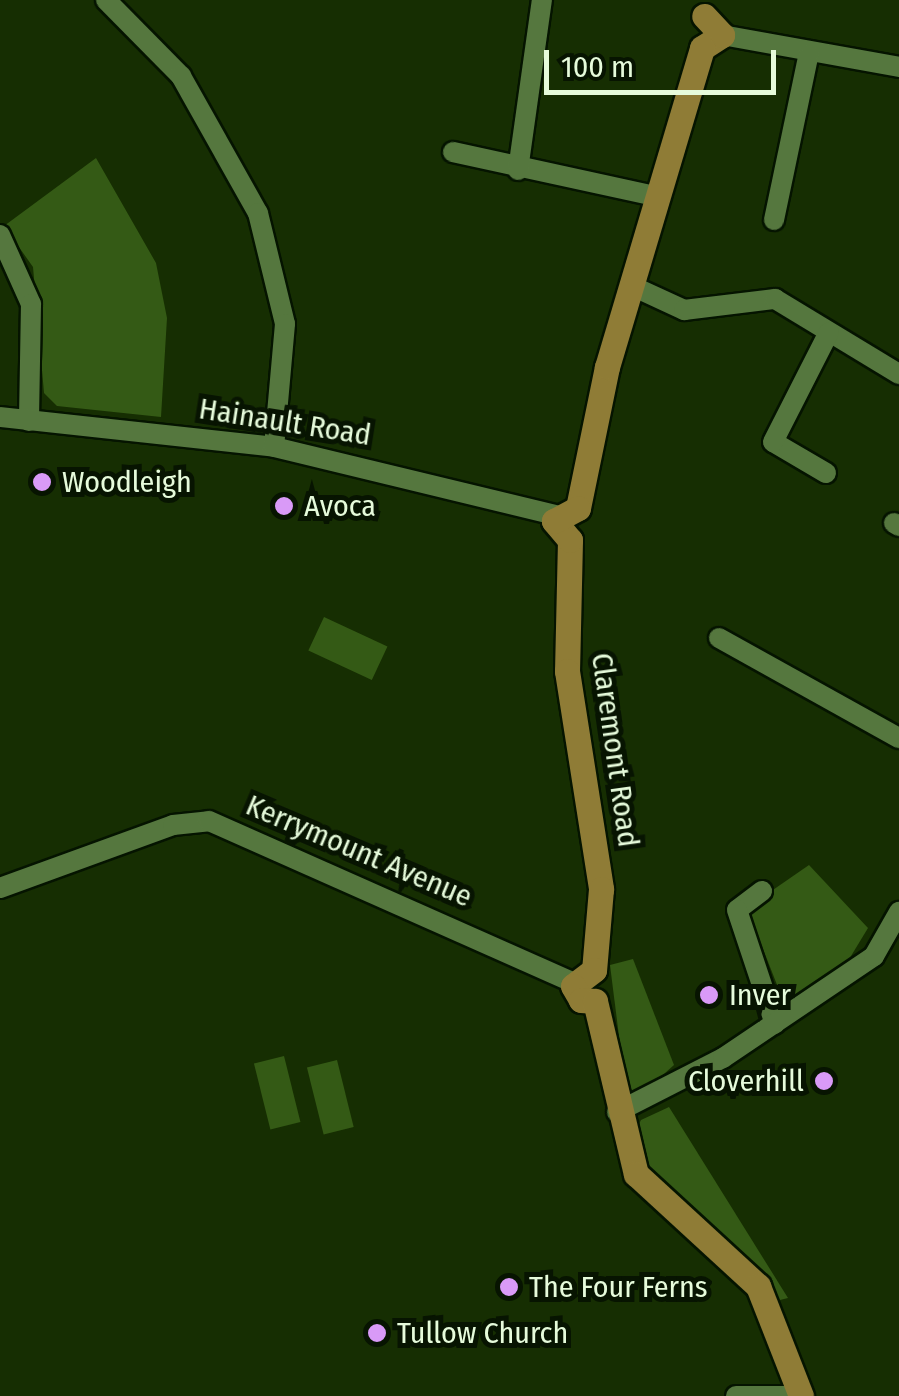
<!DOCTYPE html>
<style>
body{margin:0}
#map{position:relative;width:899px;height:1396px;overflow:hidden;background:#162e02;font-family:"Fira Sans Condensed",sans-serif}
div>[style]{position:absolute}
[style*='--x']{left:calc(var(--x)*1px);top:calc(var(--y)*1px);width:calc(var(--w)*1px);rotate:calc(var(--a)*1deg)}
.green>*{inset:0;background:#345a15;transform-origin:0 0}
.roads{filter:drop-shadow(2px 0 #051400) drop-shadow(-2px 0 #051400) drop-shadow(0 2px #051400) drop-shadow(0 -2px #051400)}
.minor>*{height:20px;margin:-10px;padding:0 10px;transform-origin:10px;border-radius:10px;background:#55773e}
.major>*{height:25px;margin:-12.5px;padding:0 12.5px;transform-origin:12.5px;border-radius:12.5px;background:#8f7c36}
.dots>*{width:28px;height:28px;translate:-50% -50%;box-sizing:border-box;border:5px solid #071401;border-radius:50%}
span{translate:-50% -50%;white-space:nowrap;text-align:center;line-height:1.15;-webkit-text-stroke:10px #071401;paint-order:stroke}
.street-label{font-size:30px;color:#e6fbdb}
.poi-label{font-size:30px;color:#e6fbdb}
.left{translate:0 -50%;text-align:left}
.right{translate:-100% -50%;text-align:right}
.scale{position:absolute;left:544px;top:50px;width:232px;height:45px;box-sizing:border-box;border:5px solid #e6fbdb;border-top:0;padding-left:12px;font-size:30px;line-height:35px;white-space:nowrap;color:#e6fbdb;-webkit-text-stroke:8px #071401;paint-order:stroke}
</style>
<div id="map">
<div class="green">
<i style="clip-path:polygon(96px 158px,156px 263px,167px 318px,161px 417px,57px 406px,44px 393px,33px 267px,4px 226px)"></i>
<i style="left:324px;top:617px;width:70px;height:37px;rotate:25deg"></i>
<i style="clip-path:polygon(809px 865px,868px 928px,848px 961px,805px 994px,781px 995px,747px 908px)"></i>
<i style="clip-path:polygon(633px 959px,674px 1065px,646px 1090px,626px 1092px,610px 965px)"></i>
<i style="left:284px;top:1056px;width:68px;height:31px;rotate:76deg"></i>
<i style="left:337px;top:1060px;width:69px;height:31px;rotate:76deg"></i>
<i style="clip-path:polygon(669px 1107px,788px 1298px,772px 1302px,646px 1183px,629px 1144px,641px 1120px)"></i>
</div>
<div class="roads">
<div class="minor">
<i style="--x:106;--y:0;--w:107;--a:45.4"></i>
<i style="--x:181;--y:76;--w:157;--a:60.7"></i>
<i style="--x:258;--y:213;--w:114;--a:76.3"></i>
<i style="--x:285;--y:324;--w:123;--a:95.1"></i>
<i style="--x:722;--y:35;--w:180;--a:10.2"></i>
<i style="--x:453;--y:152;--w:206;--a:12.3"></i>
<i style="--x:518;--y:170;--w:172;--a:-82"></i>
<i style="--x:774;--y:220;--w:167;--a:-78.2"></i>
<i style="--x:0;--y:235;--w:76;--a:65.8"></i>
<i style="--x:31;--y:304;--w:117;--a:91"></i>
<i style="--x:630;--y:285;--w:60;--a:24.8"></i>
<i style="--x:684;--y:310;--w:92;--a:-6.9"></i>
<i style="--x:775;--y:299;--w:145;--a:31.2"></i>
<i style="--x:0;--y:417;--w:276;--a:6.2"></i>
<i style="--x:274;--y:447;--w:290;--a:13.6"></i>
<i style="--x:826;--y:473;--w:61;--a:-149.7"></i>
<i style="--x:773;--y:442;--w:123;--a:-63"></i>
<i style="--x:894;--y:523;--w:6;--a:31"></i>
<i style="--x:719;--y:638;--w:206;--a:29.1"></i>
<i style="--x:0;--y:888;--w:184;--a:-20"></i>
<i style="--x:173;--y:825;--w:36;--a:-6"></i>
<i style="--x:209;--y:821;--w:398;--a:23.9"></i>
<i style="--x:762;--y:891;--w:31;--a:143"></i>
<i style="--x:737;--y:910;--w:120;--a:71.6"></i>
<i style="--x:617;--y:1112;--w:119;--a:-27"></i>
<i style="--x:723;--y:1058;--w:182;--a:-34"></i>
<i style="--x:874;--y:956;--w:51;--a:-60.4"></i>
<i style="--x:736;--y:1396;--w:53;--a:0"></i>
</div>
<div class="major">
<i style="--x:702;--y:48;--w:24;--a:-33"></i>
<i style="--x:722;--y:35;--w:26;--a:-133"></i>
<i style="--x:578;--y:508;--w:144;--a:-78.4"></i>
<i style="--x:607;--y:367;--w:333;--a:-73.4"></i>
<i style="--x:570;--y:540;--w:131;--a:91.3"></i>
<i style="--x:567;--y:671;--w:221;--a:81.1"></i>
<i style="--x:601;--y:889;--w:81;--a:94.9"></i>
<i style="--x:570;--y:540;--w:25;--a:-130"></i>
<i style="--x:554;--y:521;--w:27;--a:-28"></i>
<i style="--x:594;--y:970;--w:26;--a:143"></i>
<i style="--x:573;--y:986;--w:16;--a:60"></i>
<i style="--x:581;--y:1000;--w:14;--a:4"></i>
<i style="--x:595;--y:1001;--w:178;--a:76.7"></i>
<i style="--x:636;--y:1174;--w:166;--a:42.6"></i>
<i style="--x:758;--y:1286;--w:118;--a:68.6"></i>
</div>
</div>
<div class="dots">
<i style="left:42px;top:482px;background:#d99af7"></i>
<i style="left:284px;top:506px;background:#d99af7"></i>
<i style="left:709px;top:995px;background:#d99af7"></i>
<i style="left:824px;top:1081px;background:#d99af7"></i>
<i style="left:509px;top:1287px;background:#d99af7"></i>
<i style="left:377px;top:1333px;background:#d99af7"></i>
</div>
<div class="street-label">
<span style="left:285px;top:422px;rotate:9deg">Hainault Road</span>
<span style="left:615px;top:750px;rotate:82deg">Claremont Road</span>
<span style="left:359px;top:851px;rotate:23deg">Kerrymount Avenue</span>
</div>
<div class="poi-label">
<span class="left" style="left:62px;top:482px">Woodleigh</span>
<span class="left" style="left:304px;top:506px">Avoca</span>
<span class="left" style="left:729px;top:995px">Inver</span>
<span class="right" style="left:804px;top:1081px">Cloverhill</span>
<span class="left" style="left:529px;top:1287px">The Four Ferns</span>
<span class="left" style="left:397px;top:1333px">Tullow Church</span>
</div>
<div class="scale">100 m</div>
</div>
